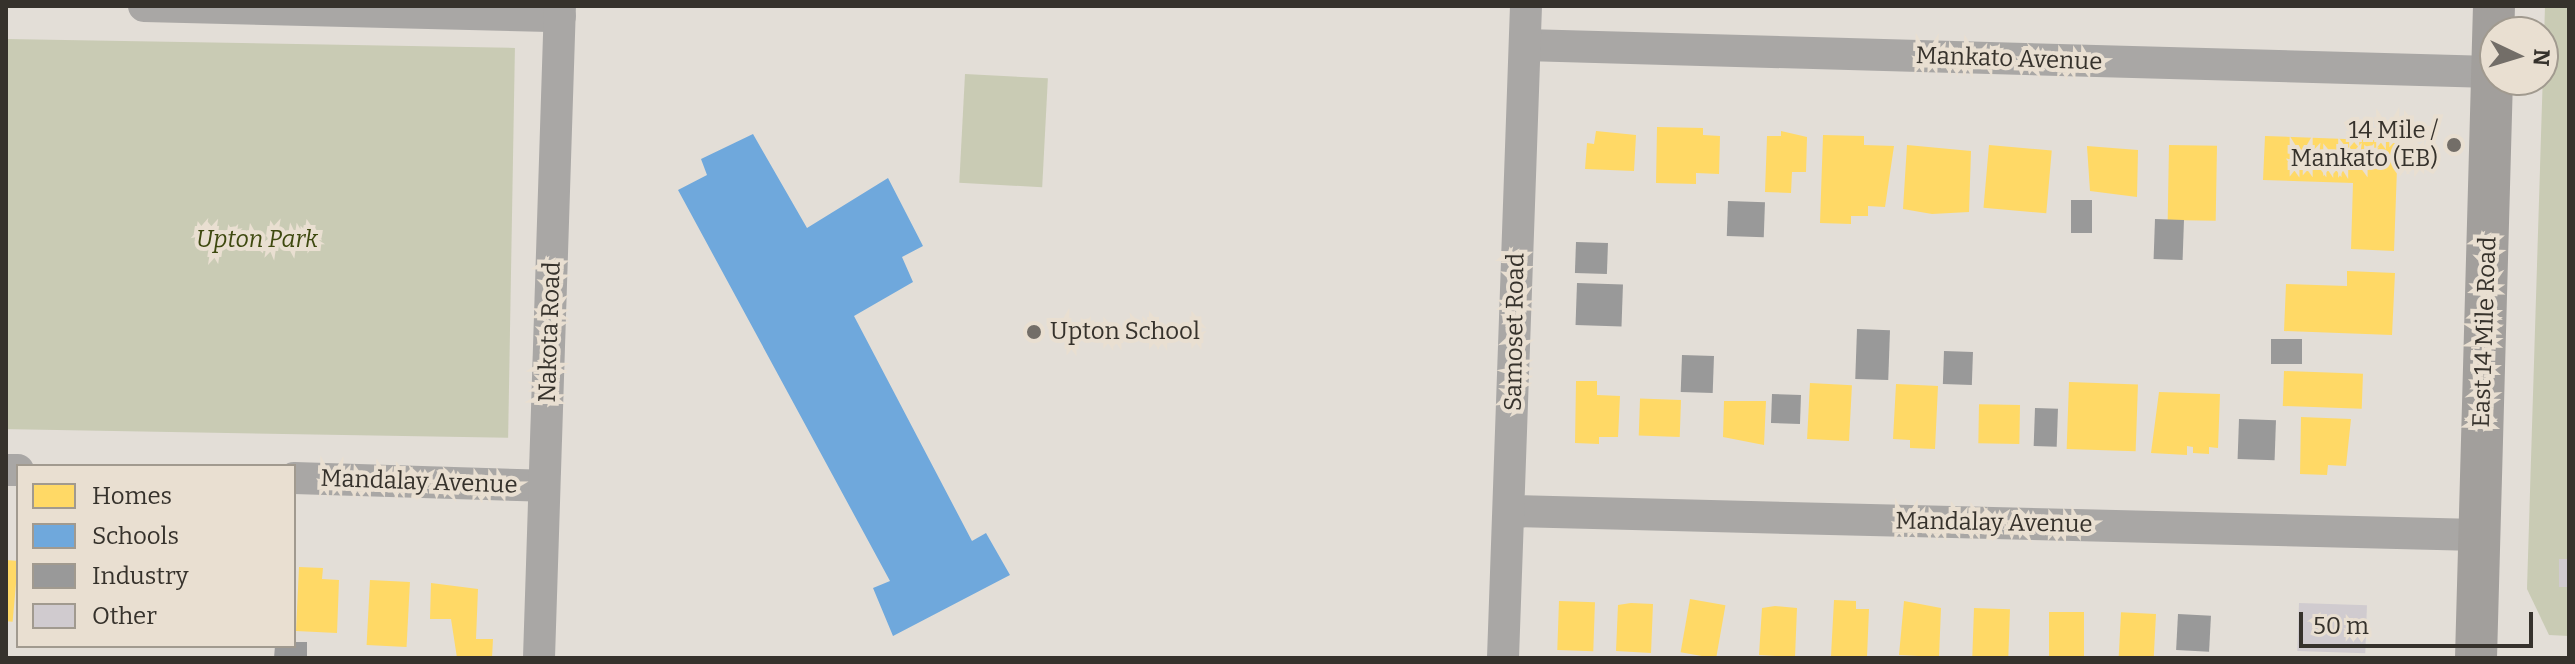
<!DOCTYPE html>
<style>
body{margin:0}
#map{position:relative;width:2575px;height:664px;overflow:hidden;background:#e3ded7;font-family:Bitter,serif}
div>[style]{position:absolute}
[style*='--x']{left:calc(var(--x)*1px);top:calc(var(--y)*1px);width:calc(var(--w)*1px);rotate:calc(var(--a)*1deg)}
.green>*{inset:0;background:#c9cbb4;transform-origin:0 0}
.homes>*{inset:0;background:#ffd966;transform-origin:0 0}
.schools>*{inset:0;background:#6fa8dc}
.industry>*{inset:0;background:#999;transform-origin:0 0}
.building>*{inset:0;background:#d0cbcf;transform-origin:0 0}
.minor>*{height:32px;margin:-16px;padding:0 16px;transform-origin:16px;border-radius:16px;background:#a9a7a5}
.major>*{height:42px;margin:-21px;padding:0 21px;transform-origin:21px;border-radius:21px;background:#a29f9c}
.dots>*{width:22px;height:22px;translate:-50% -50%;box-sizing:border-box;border:4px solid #e9dfd1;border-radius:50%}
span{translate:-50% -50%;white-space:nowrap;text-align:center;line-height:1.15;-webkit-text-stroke:8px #e9dfd1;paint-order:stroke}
.street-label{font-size:24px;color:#36322c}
.poi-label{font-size:24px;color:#36322c}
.right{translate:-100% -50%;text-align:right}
.left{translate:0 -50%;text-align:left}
.park-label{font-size:24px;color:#3e490f;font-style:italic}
.frame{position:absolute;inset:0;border:8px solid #36322c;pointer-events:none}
.legend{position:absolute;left:16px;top:464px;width:280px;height:184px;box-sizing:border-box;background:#e9dfd1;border:2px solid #a19a8f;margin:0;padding:10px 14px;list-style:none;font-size:24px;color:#36322c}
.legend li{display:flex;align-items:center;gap:16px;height:40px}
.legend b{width:40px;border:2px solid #a19a8f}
.north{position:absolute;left:2479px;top:16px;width:80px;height:80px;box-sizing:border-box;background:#e9dfd1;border:2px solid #a19a8f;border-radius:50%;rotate:94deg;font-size:22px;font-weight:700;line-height:32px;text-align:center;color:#36322c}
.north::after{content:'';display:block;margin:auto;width:28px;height:36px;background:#736e68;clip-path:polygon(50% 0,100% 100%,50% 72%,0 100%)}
.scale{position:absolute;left:2299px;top:612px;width:234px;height:36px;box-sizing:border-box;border:4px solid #36322c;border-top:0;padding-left:10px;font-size:24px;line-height:28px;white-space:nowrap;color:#36322c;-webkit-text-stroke:6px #e9dfd1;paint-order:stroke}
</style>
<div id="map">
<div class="green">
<i style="clip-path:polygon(2545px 6px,2569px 6px,2569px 636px,2549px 635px,2527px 589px)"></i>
<i style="left:6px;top:39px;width:509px;height:390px;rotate:1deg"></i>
<i style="left:965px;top:74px;width:83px;height:109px;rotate:3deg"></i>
</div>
<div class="homes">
<i style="clip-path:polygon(1657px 127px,1703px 128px,1703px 135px,1720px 136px,1719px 174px,1696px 173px,1696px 184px,1656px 183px)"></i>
<i style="clip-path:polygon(1596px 131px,1636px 135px,1634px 171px,1585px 169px,1587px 143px,1594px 144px)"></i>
<i style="clip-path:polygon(1781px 131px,1807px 137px,1806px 172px,1792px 172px,1791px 193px,1765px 192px,1767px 136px,1781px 136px)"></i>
<i style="clip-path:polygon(1823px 135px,1864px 136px,1864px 145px,1894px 146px,1885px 207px,1868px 206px,1868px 216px,1851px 216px,1851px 224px,1820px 223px)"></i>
<i style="clip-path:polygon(2265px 136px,2398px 141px,2394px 251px,2351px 249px,2353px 183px,2263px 180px)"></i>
<i style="clip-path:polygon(1907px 145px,1971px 151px,1969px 212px,1932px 214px,1903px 209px)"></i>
<i style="left:1989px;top:145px;width:63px;height:63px;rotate:5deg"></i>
<i style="left:2169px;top:145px;width:48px;height:75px;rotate:1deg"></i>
<i style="clip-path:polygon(2087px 146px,2138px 150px,2137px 197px,2090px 191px)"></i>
<i style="clip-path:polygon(2347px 271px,2395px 273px,2392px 335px,2284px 331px,2286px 284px,2347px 286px)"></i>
<i style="left:2284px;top:371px;width:79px;height:35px;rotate:2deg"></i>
<i style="clip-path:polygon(1576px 381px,1597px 381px,1597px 395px,1620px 396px,1618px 437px,1599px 437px,1599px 444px,1575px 443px)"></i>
<i style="left:2069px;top:382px;width:69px;height:67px;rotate:2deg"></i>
<i style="left:1810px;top:383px;width:42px;height:56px;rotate:3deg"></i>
<i style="clip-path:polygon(1896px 384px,1938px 386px,1935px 449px,1910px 448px,1910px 440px,1893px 439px)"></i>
<i style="clip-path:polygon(2159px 392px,2220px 394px,2218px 448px,2209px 447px,2209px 454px,2193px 453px,2193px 447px,2187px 446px,2187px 455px,2151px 453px)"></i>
<i style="left:1681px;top:400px;width:37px;height:41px;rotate:92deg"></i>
<i style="clip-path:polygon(1724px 401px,1766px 401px,1764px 445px,1723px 437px)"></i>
<i style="left:2020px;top:405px;width:39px;height:41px;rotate:91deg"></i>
<i style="clip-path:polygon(2301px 417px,2351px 419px,2346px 466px,2328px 465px,2327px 475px,2300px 474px)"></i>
<i style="left:6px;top:560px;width:12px;height:61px;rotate:5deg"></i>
<i style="clip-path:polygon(299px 567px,323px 568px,322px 579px,339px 580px,337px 633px,296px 631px)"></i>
<i style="left:370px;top:580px;width:40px;height:65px;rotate:3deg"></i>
<i style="clip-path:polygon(431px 583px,478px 589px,476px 639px,493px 639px,492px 658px,457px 658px,451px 619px,430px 619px)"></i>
<i style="left:1690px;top:599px;width:36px;height:54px;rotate:10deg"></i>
<i style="clip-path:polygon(1834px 600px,1856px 601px,1856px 609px,1869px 609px,1867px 657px,1831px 656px)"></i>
<i style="left:1559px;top:601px;width:36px;height:49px;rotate:2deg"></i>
<i style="clip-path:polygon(1904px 601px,1941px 608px,1939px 657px,1899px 655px)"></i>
<i style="clip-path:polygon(1631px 603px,1653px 604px,1651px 653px,1616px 651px,1618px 605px)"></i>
<i style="clip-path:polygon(1775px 606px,1797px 608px,1795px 657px,1759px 655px,1762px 608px)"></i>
<i style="left:1974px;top:608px;width:36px;height:50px;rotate:2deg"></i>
<i style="left:2049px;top:612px;width:35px;height:46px"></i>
<i style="left:2156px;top:614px;width:44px;height:35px;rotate:93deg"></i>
</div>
<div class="schools">
<i style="clip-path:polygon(753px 134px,807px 228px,888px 178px,923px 246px,902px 257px,913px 282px,854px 316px,972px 541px,986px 533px,1010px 575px,893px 636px,873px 588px,890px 581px,678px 190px,707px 175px,701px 159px)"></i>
</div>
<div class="industry">
<i style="left:2071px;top:200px;width:21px;height:33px"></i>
<i style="left:1728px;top:201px;width:37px;height:35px;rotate:2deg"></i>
<i style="left:2155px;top:219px;width:29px;height:40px;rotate:2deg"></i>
<i style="left:1576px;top:242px;width:32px;height:31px;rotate:2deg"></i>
<i style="left:1577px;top:283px;width:46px;height:42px;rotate:2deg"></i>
<i style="left:1857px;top:329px;width:33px;height:50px;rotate:2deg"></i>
<i style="left:2271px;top:339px;width:31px;height:25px"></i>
<i style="left:1944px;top:351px;width:29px;height:33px;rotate:2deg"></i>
<i style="left:1682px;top:355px;width:32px;height:37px;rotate:2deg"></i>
<i style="left:1772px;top:394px;width:29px;height:29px;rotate:2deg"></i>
<i style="left:2035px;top:408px;width:23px;height:38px;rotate:2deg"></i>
<i style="left:2239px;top:419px;width:37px;height:40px;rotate:2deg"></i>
<i style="left:2178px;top:614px;width:33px;height:36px;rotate:3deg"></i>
<i style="clip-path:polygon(294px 642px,307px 642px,307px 658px,274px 658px,275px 646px)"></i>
</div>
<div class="building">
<i style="left:2559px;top:559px;width:10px;height:28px"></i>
<i style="left:2299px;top:603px;width:68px;height:48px;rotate:2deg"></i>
</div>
<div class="minor">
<i style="--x:144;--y:6;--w:416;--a:1.4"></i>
<i style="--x:1525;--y:45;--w:967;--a:1.6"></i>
<i style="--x:6;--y:470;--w:12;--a:0"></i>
<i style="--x:294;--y:478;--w:250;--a:1.8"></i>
<i style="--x:1510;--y:511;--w:968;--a:1.42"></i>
<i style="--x:539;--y:658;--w:652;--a:-88.16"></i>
<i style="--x:1503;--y:658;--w:652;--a:-87.98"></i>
</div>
<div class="major">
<i style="--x:2476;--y:658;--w:652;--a:-88.42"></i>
</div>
<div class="dots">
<i style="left:2454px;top:145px;background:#736e68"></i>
<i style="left:1034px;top:332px;background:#736e68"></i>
</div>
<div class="street-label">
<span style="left:2009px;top:59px;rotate:2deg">Mankato Avenue</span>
<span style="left:550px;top:332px;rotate:-88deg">Nakota Road</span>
<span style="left:1515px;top:332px;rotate:-89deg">Samoset Road</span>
<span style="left:2485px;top:332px;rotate:-88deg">East 14 Mile Road</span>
<span style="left:419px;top:482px;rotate:2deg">Mandalay Avenue</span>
<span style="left:1994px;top:523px;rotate:1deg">Mandalay Avenue</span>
</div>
<div class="poi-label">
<span class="right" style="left:2438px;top:145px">14 Mile /<br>Mankato (EB)</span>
<span class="left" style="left:1050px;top:332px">Upton School</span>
</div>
<div class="park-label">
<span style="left:257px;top:240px">Upton Park</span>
</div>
<div class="frame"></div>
<ul class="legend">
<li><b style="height:22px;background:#ffd966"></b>Homes</li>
<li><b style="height:22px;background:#6fa8dc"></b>Schools</li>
<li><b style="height:22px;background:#999"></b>Industry</li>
<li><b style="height:22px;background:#d0cbcf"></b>Other</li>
</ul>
<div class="north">N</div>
<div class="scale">50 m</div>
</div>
